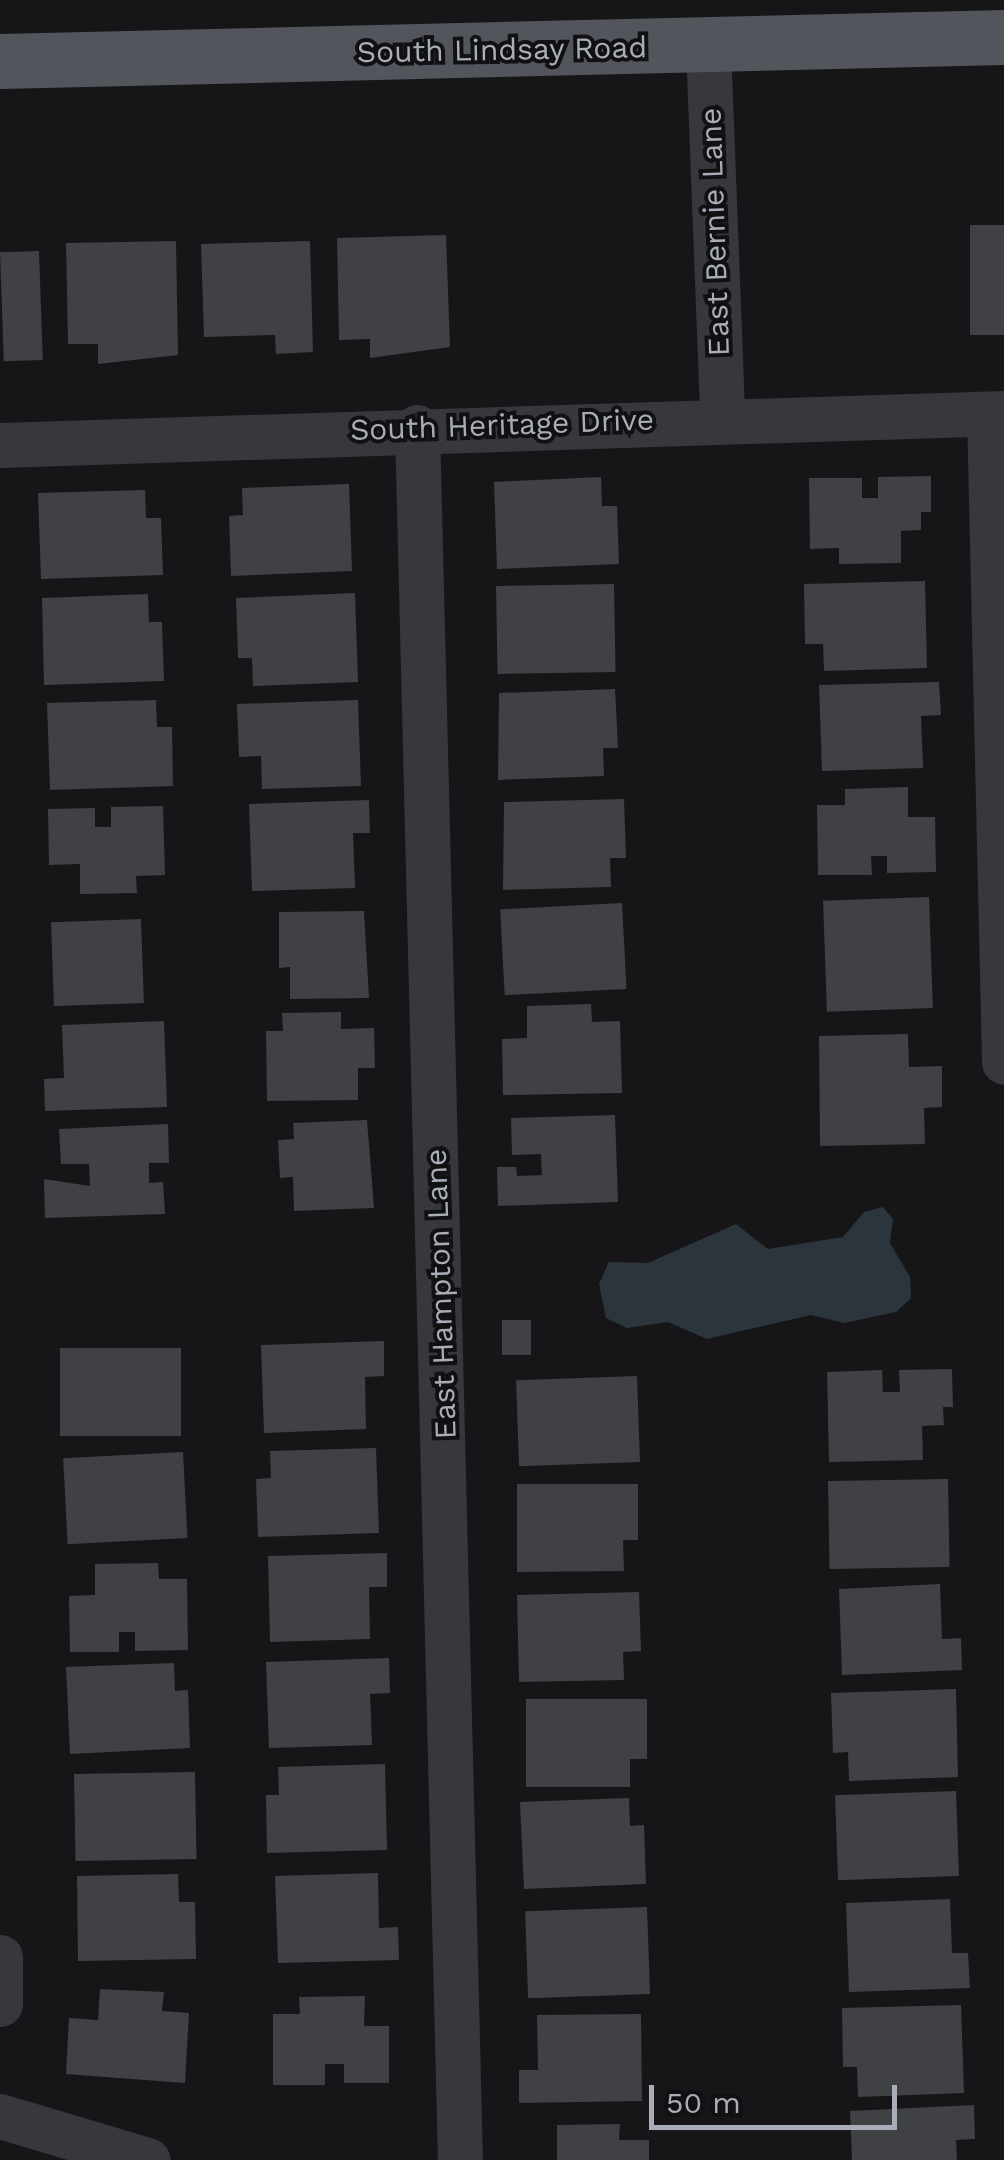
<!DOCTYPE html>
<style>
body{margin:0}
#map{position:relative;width:1004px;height:2160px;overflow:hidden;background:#161618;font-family:"Work Sans",sans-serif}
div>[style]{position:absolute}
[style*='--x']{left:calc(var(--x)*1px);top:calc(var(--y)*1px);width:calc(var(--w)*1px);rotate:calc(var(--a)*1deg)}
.water>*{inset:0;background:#2c353c}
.building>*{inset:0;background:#404145;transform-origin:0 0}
.minor>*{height:45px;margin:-22.5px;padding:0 22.5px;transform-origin:22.5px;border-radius:22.5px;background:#37383d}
.major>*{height:55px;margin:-27.5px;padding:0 27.5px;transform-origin:27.5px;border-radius:27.5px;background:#53555c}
span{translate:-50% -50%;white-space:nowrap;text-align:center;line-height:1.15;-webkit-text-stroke:8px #111113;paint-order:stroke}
.street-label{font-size:30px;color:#a8adb8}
.scale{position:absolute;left:649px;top:2085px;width:248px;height:45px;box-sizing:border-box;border:5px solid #a8adb8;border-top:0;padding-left:12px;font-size:30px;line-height:35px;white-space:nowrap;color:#a8adb8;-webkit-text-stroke:8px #111113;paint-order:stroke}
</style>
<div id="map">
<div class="water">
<i style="clip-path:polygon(883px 1207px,893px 1219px,890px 1243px,910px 1277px,911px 1298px,896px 1312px,844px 1323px,811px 1315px,707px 1339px,668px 1322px,627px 1328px,606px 1318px,599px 1284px,609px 1262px,648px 1263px,736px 1224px,768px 1249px,843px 1237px,864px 1212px)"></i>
</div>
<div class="building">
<i style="left:1004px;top:225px;width:110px;height:34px;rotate:90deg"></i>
<i style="clip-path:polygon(446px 235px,450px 347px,370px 358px,370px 339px,339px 340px,337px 238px)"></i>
<i style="clip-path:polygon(176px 241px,178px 355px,98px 364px,98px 344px,68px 344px,66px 243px)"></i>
<i style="clip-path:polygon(310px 241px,313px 352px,276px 354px,275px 335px,204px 337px,201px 244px)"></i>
<i style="left:39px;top:251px;width:109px;height:39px;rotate:88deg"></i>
<i style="clip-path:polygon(931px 476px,931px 512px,921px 512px,921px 530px,901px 531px,901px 563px,839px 564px,839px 548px,810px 549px,809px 478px,862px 478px,862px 498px,878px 498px,878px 477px)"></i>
<i style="clip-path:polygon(601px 477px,602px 506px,617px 506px,619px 564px,497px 569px,494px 482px)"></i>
<i style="clip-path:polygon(349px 484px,352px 571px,231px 576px,229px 516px,243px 515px,242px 488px)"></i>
<i style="clip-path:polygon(145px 490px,146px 518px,161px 518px,163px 575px,41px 579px,38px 493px)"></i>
<i style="clip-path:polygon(925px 581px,927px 668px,824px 671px,823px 644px,805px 644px,804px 584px)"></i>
<i style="left:614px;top:584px;width:88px;height:118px;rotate:89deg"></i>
<i style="clip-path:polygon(355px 593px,358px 682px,253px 686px,252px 658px,238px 658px,236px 598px)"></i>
<i style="clip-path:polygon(148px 594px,149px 622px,162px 622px,164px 681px,44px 685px,42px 598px)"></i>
<i style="clip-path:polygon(939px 682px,941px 715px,921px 716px,923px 768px,822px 771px,819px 685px)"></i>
<i style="clip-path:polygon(615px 689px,618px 748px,603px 748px,604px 776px,498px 780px,499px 693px)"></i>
<i style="clip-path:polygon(156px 700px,157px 727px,172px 727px,173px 786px,50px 790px,47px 703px)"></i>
<i style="clip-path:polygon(358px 700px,361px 786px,262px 789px,261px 756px,239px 757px,237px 704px)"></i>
<i style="clip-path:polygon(908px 787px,908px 817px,935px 817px,936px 872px,887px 873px,887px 856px,871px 856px,872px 875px,818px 875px,817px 805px,845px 805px,845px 789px)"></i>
<i style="clip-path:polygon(624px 799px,626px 858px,610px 858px,611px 887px,503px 890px,504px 802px)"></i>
<i style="clip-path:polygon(369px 800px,370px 833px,353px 833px,355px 888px,252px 891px,249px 804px)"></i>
<i style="clip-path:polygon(163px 806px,165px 875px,136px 876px,137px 893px,80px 894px,80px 864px,49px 865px,48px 809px,95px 808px,95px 827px,111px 827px,111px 807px)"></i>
<i style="left:929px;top:897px;width:111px;height:106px;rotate:88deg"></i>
<i style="left:622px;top:903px;width:86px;height:122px;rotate:87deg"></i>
<i style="clip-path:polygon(364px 911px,369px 998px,290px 999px,290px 967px,279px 968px,279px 912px)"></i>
<i style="left:141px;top:919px;width:84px;height:90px;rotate:88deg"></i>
<i style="clip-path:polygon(591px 1004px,592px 1022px,620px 1021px,622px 1093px,503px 1095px,502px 1039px,527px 1038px,527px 1006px)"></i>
<i style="clip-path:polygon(341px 1012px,341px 1029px,374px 1028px,375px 1068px,358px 1068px,358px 1100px,267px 1101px,266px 1031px,283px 1031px,282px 1013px)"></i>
<i style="clip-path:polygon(164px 1021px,167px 1107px,45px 1111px,44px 1079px,64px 1078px,62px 1025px)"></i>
<i style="clip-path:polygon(908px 1034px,909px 1067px,942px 1066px,942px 1107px,924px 1108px,925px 1144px,820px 1146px,819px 1036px)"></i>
<i style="clip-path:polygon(615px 1115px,618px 1202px,498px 1206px,497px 1167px,516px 1167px,517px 1176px,542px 1175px,541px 1154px,512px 1155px,511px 1118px)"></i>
<i style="clip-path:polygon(367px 1120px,374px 1208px,294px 1211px,293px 1177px,280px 1178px,278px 1140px,294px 1139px,293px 1123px)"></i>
<i style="clip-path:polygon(168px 1124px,169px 1163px,149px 1163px,149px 1183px,163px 1182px,165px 1214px,45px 1218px,44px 1179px,90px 1186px,89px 1164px,61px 1164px,59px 1129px)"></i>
<i style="left:502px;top:1320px;width:29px;height:35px"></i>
<i style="clip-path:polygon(384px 1341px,384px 1376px,365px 1377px,366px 1429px,264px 1433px,261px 1345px)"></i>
<i style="left:60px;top:1348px;width:121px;height:88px"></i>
<i style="clip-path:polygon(952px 1369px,953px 1407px,943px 1407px,944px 1425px,922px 1426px,923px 1460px,829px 1462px,827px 1372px,882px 1370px,883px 1392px,900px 1392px,899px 1370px)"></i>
<i style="left:637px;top:1376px;width:86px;height:121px;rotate:88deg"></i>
<i style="clip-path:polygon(376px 1448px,379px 1533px,258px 1537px,256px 1479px,271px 1478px,270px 1451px)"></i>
<i style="left:183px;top:1452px;width:86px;height:120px;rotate:87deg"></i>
<i style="left:948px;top:1479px;width:88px;height:120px;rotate:89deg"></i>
<i style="clip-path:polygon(517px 1484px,638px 1484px,638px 1540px,623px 1540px,624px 1571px,517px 1572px)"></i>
<i style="clip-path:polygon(387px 1553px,387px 1587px,369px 1587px,370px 1639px,270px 1642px,268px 1556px)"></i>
<i style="clip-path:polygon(158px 1563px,159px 1579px,187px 1579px,188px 1650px,135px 1651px,135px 1632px,119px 1632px,119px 1652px,70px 1652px,69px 1596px,95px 1595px,95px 1564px)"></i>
<i style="clip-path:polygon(940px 1584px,942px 1639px,961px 1638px,962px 1670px,842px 1675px,839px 1589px)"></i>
<i style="clip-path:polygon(639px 1592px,641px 1651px,623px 1652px,624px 1680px,519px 1682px,517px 1595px)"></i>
<i style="clip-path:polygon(389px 1658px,390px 1693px,370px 1694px,372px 1745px,269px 1748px,266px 1662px)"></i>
<i style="clip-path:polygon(174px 1663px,175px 1691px,188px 1690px,190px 1748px,70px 1754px,66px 1667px)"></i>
<i style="clip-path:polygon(956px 1689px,958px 1777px,849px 1781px,848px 1752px,833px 1753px,831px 1693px)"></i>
<i style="clip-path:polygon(526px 1699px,647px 1699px,647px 1759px,630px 1759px,630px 1787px,526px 1787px)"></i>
<i style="clip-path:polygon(385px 1764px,387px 1850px,267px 1853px,266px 1795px,279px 1795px,278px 1767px)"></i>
<i style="left:195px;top:1772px;width:87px;height:121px;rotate:89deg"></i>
<i style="left:956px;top:1791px;width:85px;height:121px;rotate:88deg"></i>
<i style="clip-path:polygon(629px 1798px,630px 1826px,644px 1825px,646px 1884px,524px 1889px,520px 1802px)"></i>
<i style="clip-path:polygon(378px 1873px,379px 1928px,398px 1927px,399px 1960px,278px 1963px,275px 1876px)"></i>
<i style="clip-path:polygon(178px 1874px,179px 1902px,195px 1902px,196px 1959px,78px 1961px,77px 1876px)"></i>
<i style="clip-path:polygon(950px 1899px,952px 1953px,968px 1953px,970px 1988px,849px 1992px,846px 1903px)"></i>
<i style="left:647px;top:1907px;width:87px;height:122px;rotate:88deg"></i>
<i style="clip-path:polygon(100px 1989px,164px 1992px,162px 2011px,189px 2013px,185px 2083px,66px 2074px,69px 2018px,98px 2020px)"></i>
<i style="clip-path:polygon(365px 1996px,364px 2026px,389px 2026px,389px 2083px,344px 2083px,344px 2064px,325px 2064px,325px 2085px,273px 2085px,273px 2014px,300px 2014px,299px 1997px)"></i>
<i style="clip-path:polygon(961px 2005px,964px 2093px,858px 2097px,857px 2067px,843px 2067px,842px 2008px)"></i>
<i style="clip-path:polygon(641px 2014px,642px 2101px,519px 2103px,519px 2070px,538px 2070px,537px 2015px)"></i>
<i style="clip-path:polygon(974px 2105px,975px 2139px,956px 2140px,957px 2160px,852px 2160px,850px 2111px)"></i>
<i style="clip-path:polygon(620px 2124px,619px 2140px,649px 2140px,649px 2160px,557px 2160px,557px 2125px)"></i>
</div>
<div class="minor">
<i style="--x:708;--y:46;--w:371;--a:87.8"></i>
<i style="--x:989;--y:414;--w:648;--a:88.67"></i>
<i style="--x:417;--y:427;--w:1734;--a:88.58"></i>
<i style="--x:0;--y:445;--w:1005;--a:-1.83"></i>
<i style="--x:0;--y:1957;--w:47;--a:90"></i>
<i style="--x:0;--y:2116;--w:154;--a:16.6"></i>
</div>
<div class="major">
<i style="--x:0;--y:61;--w:1004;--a:-1.37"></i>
</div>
<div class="street-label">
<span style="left:502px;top:50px;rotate:-1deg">South Lindsay Road</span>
<span style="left:715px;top:232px;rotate:-92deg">East Bernie Lane</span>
<span style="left:502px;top:425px;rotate:-2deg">South Heritage Drive</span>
<span style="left:441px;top:1294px;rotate:-92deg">East Hampton Lane</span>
</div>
<div class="scale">50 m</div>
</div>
